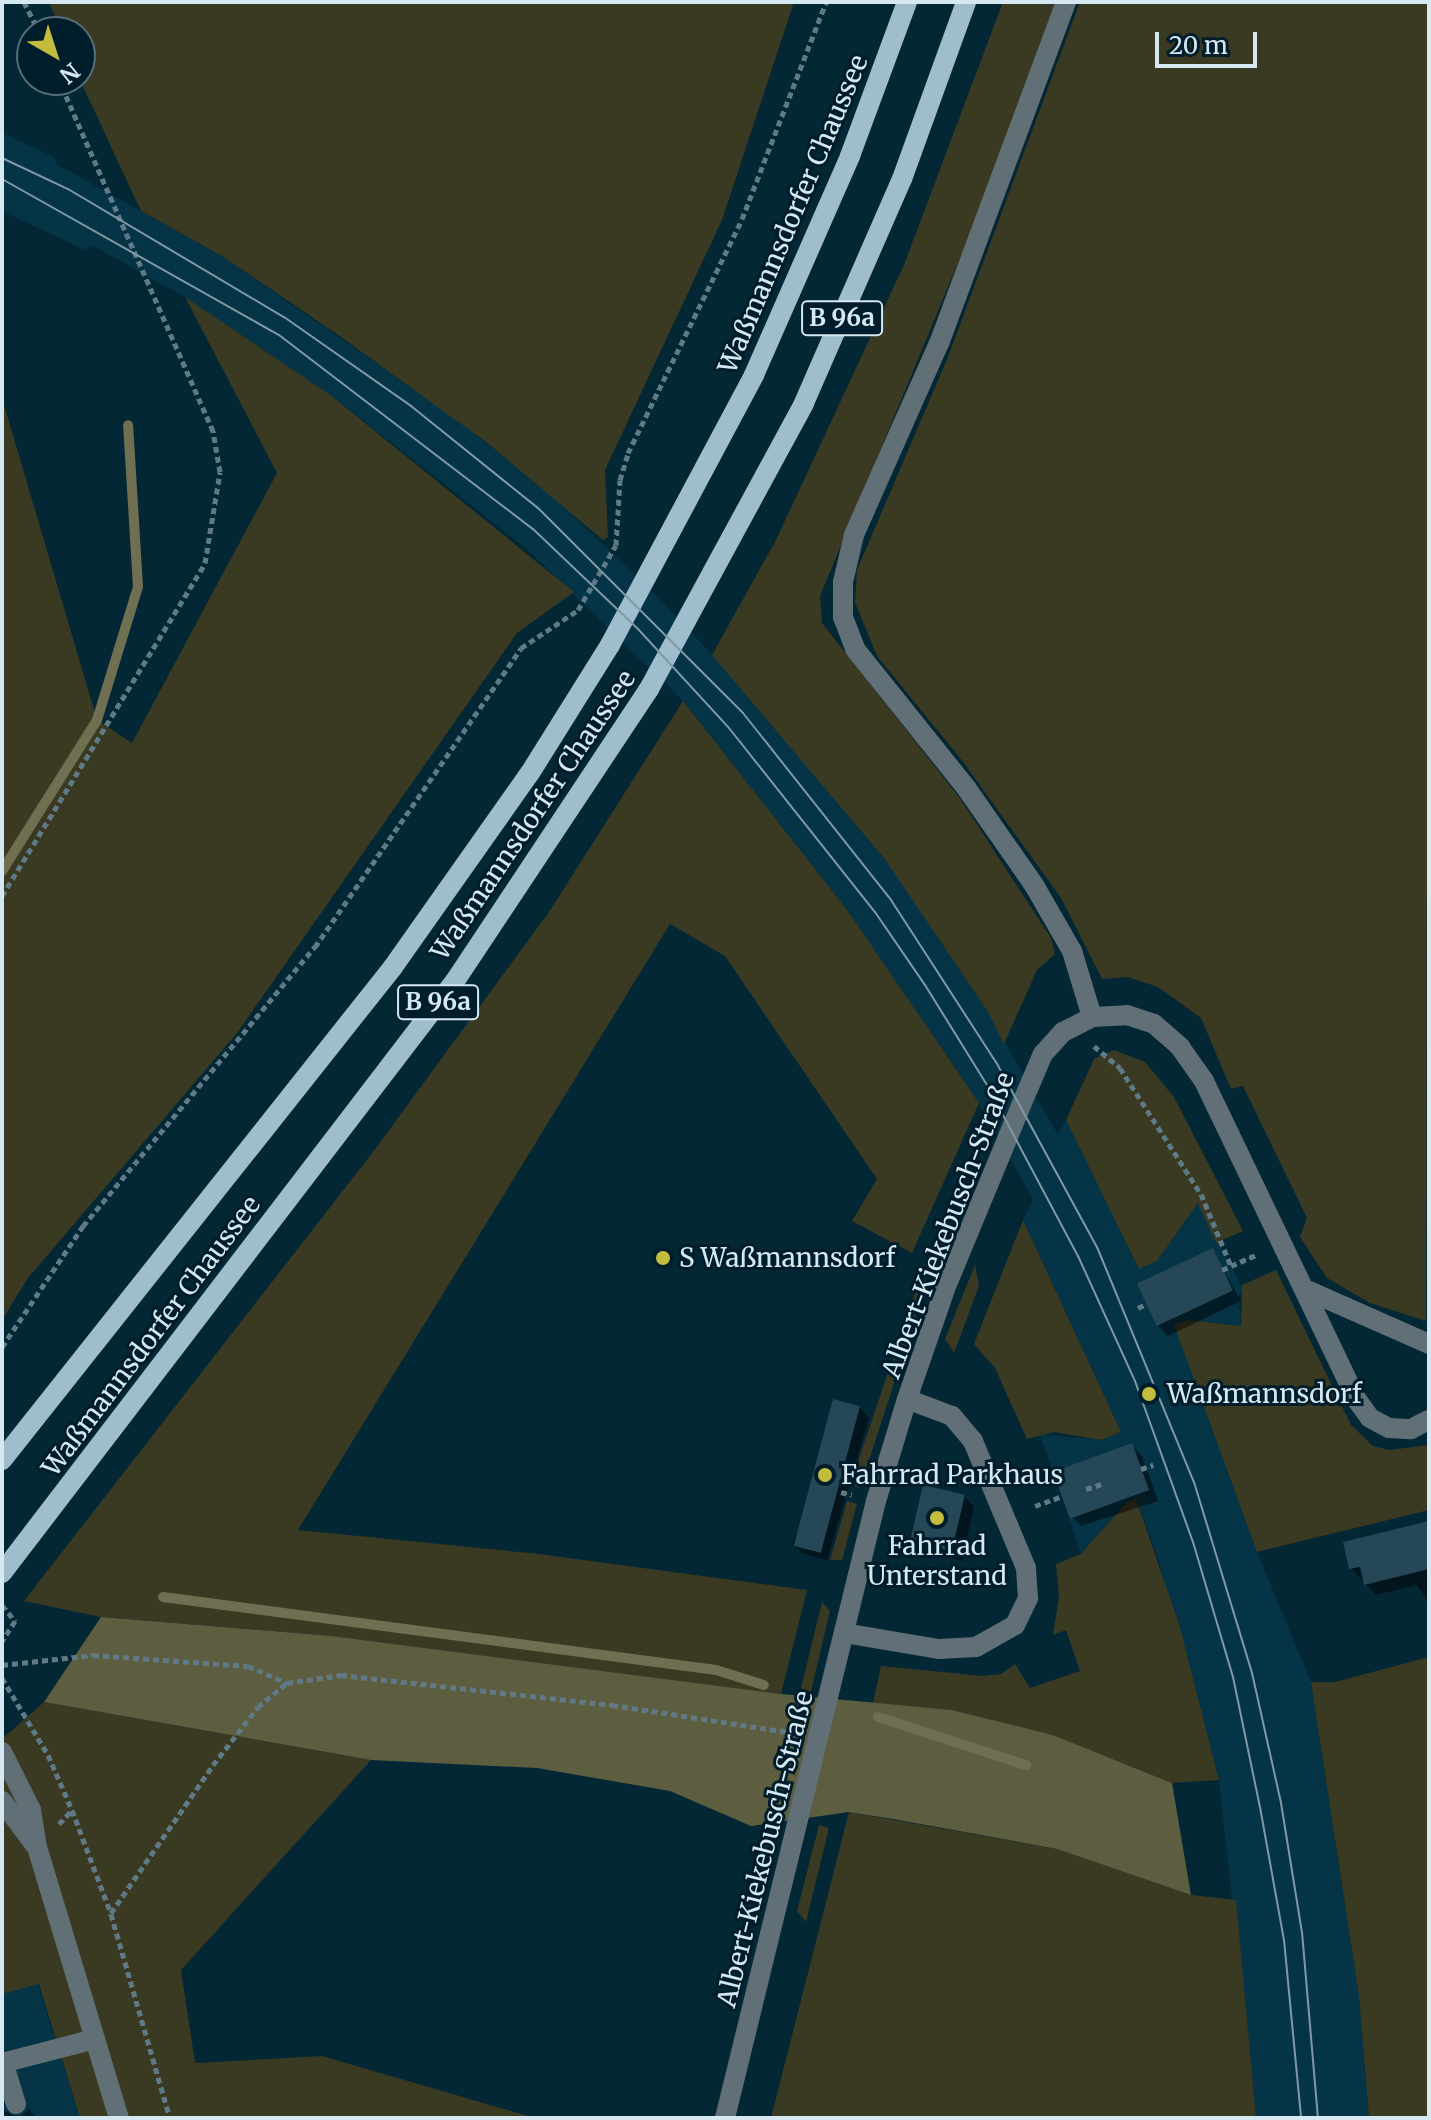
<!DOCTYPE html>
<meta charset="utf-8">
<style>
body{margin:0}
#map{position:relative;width:1431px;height:2120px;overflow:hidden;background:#042735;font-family:Merriweather,serif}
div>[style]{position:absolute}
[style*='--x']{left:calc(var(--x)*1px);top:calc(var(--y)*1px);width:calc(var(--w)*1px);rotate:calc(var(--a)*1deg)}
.built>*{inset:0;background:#053446}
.green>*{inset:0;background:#3a3922}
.forest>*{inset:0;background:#5d5d40}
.shadow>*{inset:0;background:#0007}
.stream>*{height:10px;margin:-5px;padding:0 5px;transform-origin:5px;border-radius:5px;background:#6f6f51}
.building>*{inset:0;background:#264757;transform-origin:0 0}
.path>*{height:5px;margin-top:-2.5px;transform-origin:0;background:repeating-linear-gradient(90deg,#5f7a86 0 6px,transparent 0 10px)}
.minor>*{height:20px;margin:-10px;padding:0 10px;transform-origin:10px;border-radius:10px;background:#617077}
.major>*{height:20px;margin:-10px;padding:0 10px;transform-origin:10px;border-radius:10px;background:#9fbdcd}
.tram>*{height:2px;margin:-1px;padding:0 1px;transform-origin:1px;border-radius:1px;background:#8099a4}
.dots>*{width:22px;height:22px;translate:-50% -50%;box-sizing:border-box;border:4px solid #001d2b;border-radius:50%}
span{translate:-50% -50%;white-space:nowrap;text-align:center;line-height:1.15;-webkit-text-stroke:6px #001d2b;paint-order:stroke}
.shield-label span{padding:2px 6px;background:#001d2b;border:2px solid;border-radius:6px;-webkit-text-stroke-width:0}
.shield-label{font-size:24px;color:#d6e8f1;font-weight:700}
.street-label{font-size:26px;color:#d6e8f1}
.poi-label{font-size:26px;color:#d6e8f1}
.left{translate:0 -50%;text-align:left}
.frame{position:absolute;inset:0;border:4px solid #d6e8f1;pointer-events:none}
.north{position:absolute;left:16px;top:16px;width:80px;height:80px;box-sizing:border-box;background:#001d2b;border:2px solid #566e7a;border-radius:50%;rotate:141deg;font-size:22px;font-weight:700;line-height:32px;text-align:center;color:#d6e8f1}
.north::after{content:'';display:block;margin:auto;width:28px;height:36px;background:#c2bd3f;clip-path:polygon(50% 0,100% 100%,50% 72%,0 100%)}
.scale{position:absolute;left:1155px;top:32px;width:102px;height:36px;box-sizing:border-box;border:4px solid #d6e8f1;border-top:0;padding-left:10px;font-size:24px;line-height:28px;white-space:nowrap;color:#d6e8f1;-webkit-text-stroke:6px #001d2b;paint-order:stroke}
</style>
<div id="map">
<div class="built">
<i style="clip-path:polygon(2px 133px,54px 157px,56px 164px,222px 256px,444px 410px,544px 488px,661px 600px,754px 700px,884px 858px,988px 1012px,1058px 1135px,1066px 1120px,1139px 1268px,1157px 1261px,1198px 1203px,1244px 1291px,1239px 1294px,1241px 1326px,1186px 1320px,1175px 1326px,1257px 1552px,1311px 1682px,1359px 1996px,1369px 2118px,1256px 2118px,1219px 1780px,1157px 1555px,1136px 1499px,1081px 1554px,1040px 1434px,1101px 1440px,1121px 1432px,1023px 1220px,1033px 1199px,979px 1103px,848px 911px,683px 701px,527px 549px,329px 394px,185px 297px,93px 246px,85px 250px,2px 211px)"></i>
<i style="clip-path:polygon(38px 1984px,80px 2118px,2px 2118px,2px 1994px)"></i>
</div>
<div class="green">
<i style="clip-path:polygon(49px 2px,794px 2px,722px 220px,605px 470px,608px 537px,603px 540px,486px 442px,341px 337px,222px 256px,141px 211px,80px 80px,80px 32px,61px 32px)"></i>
<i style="clip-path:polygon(1003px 2px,1056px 2px,996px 171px,820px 596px,822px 623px,959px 797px,1051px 938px,1055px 954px,1037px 970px,1004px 1044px,988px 1012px,884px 858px,712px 655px,776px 540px,904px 265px)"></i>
<i style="clip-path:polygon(1080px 2px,1429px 2px,1426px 1321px,1370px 1303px,1327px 1278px,1300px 1237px,1307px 1218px,1243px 1086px,1231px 1089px,1201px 1018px,1158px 987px,1128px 977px,1102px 979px,1061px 898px,964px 763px,877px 656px,855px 602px,857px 570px,948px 357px)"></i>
<i style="clip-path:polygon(185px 297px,329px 394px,574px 592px,517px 633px,237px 1033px,28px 1278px,2px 1320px,2px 398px,97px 720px,132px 743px,277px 473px)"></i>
<i style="clip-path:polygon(683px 701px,848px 911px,979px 1103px,912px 1253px,852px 1221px,877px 1179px,725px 956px,670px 924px,298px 1530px,539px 1554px,807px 1590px,781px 1694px,332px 1636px,101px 1617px,24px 1601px,373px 1152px,549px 912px)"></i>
<i style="clip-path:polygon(1114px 1050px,1145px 1062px,1174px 1097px,1243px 1231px,1216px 1243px,1198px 1203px,1157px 1261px,1139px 1269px,1066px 1120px,1094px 1059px)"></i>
<i style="clip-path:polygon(1023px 1220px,1121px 1432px,1101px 1440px,1054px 1432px,1027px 1439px,995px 1368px,974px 1344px)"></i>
<i style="clip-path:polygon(975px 1265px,979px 1286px,954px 1353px,945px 1339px)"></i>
<i style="clip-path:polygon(1276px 1270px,1351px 1425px,1373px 1446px,1389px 1450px,1429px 1445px,1429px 1510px,1257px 1552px,1174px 1325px,1186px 1320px,1241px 1326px,1242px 1285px)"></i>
<i style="clip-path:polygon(916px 1290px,922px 1297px,860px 1488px,850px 1485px)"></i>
<i style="clip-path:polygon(1136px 1499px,1179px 1624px,1219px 1780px,1172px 1783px,1053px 1735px,952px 1710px,873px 1703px,881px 1666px,983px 1676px,1001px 1674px,1015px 1664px,1030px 1688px,1080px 1671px,1066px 1630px,1053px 1635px,1059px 1597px,1056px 1564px,1081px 1554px,1127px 1502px)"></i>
<i style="clip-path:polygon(847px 1501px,857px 1504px,842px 1560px,830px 1560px)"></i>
<i style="clip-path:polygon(822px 1602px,830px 1611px,803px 1725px,792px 1725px)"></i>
<i style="clip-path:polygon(1429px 1657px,1429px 2118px,1369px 2118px,1359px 1996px,1311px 1682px,1335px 1682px)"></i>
<i style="clip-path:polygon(44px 1702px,371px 1760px,181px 1970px,195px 2063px,322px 2056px,535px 2118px,80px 2118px,39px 1984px,2px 1994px,2px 1739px)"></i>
<i style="clip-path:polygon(788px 1741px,798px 1748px,763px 1891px,750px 1900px)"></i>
<i style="clip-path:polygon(849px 1812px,1057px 1849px,1191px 1895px,1236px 1900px,1256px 2118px,771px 2118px)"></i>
<i style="clip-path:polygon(819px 1825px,829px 1828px,806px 1922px,797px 1911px)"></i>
</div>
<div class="forest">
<i style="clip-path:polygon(101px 1617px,332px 1636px,781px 1694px,952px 1710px,1053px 1735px,1172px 1783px,1191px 1895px,1057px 1849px,893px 1819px,849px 1812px,751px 1826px,670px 1791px,537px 1768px,371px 1760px,44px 1702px)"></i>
</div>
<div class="shadow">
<i style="clip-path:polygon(1212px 1250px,1241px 1301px,1168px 1336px,1158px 1326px)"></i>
<i style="clip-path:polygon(859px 1407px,869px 1418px,827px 1560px,802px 1553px,792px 1543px)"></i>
<i style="clip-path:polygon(1131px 1445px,1142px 1456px,1158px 1501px,1081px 1526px,1071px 1515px)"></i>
<i style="clip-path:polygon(964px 1496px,974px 1507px,962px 1561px,922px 1551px,911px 1541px)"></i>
<i style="clip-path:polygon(1429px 1523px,1429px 1604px,1417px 1585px,1376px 1595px,1351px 1568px)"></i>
<i style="clip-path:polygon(29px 2109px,36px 2118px,20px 2118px)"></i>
<i style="clip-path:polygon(3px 2110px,18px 2118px,2px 2118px)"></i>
</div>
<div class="stream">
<i style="--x:2;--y:871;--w:178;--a:-57.8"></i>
<i style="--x:97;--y:720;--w:139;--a:-72.9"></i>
<i style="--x:138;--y:587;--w:162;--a:-93.5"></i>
<i style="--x:163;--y:1597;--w:558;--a:7.52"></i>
<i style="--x:716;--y:1670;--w:50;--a:17.4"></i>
<i style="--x:878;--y:1717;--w:156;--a:18"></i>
</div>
<div class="building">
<i style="left:1213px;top:1248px;width:47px;height:84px;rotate:65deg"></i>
<i style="left:833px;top:1399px;width:28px;height:152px;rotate:15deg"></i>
<i style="left:1132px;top:1443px;width:50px;height:84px;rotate:70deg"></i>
<i style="left:923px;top:1485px;width:43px;height:58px;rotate:13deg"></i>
<i style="clip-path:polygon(1429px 1521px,1429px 1569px,1364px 1585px,1360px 1567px,1349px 1569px,1343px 1542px)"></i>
</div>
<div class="path">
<i style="--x:24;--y:2;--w:34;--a:63"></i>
<i style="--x:2;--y:896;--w:390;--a:-58.6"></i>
<i style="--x:205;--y:563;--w:92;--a:-80.6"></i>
<i style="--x:220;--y:472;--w:42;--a:-99.7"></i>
<i style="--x:213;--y:431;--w:383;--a:-113.7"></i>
<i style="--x:1094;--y:1046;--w:34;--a:40"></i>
<i style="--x:1120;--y:1068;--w:150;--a:57.3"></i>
<i style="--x:1201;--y:1194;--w:78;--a:67.4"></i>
<i style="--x:1222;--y:1270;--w:39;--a:-24"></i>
<i style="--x:1138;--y:1308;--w:9;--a:-27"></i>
<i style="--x:2;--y:1347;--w:146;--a:-56.2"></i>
<i style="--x:83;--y:1226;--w:363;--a:-50.3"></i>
<i style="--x:315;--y:947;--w:363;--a:-55.4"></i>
<i style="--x:521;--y:648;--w:69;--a:-33.7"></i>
<i style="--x:578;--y:610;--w:75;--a:-59.7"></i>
<i style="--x:616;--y:545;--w:65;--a:-86.5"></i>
<i style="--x:620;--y:480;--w:28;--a:-73"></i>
<i style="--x:628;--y:453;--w:260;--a:-64"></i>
<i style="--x:742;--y:219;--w:233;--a:-68.8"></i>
<i style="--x:1141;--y:1469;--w:13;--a:-18"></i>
<i style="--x:1086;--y:1489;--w:16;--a:-18"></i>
<i style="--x:841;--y:1492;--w:11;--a:15"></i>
<i style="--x:1035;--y:1506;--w:29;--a:-20"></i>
<i style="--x:2;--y:1605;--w:21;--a:51"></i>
<i style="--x:15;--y:1621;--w:24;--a:123"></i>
<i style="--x:2;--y:1665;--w:92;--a:-6.3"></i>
<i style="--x:93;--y:1655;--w:155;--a:4.1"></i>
<i style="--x:248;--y:1666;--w:43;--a:23.6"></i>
<i style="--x:287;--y:1683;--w:55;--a:-8.4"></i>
<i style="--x:341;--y:1675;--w:273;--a:6.3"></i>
<i style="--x:612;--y:1705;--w:185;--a:8.7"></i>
<i style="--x:2;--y:1678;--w:90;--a:59.1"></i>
<i style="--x:48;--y:1755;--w:60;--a:66.4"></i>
<i style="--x:72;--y:1810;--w:111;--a:69.4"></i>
<i style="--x:111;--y:1914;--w:212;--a:73.9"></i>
<i style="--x:59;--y:1824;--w:19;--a:-47"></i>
<i style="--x:111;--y:1913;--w:180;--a:-55.4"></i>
<i style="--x:213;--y:1765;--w:73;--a:-52.2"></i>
<i style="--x:258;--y:1707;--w:38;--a:-40"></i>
</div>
<div class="minor">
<i style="--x:1066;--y:2;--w:364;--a:110.4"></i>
<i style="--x:939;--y:343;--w:210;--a:113.9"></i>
<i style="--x:854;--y:535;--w:48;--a:103.2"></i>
<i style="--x:843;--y:582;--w:35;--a:90"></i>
<i style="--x:843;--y:617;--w:34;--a:69"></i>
<i style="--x:855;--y:649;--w:179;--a:51.3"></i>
<i style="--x:967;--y:789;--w:117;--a:55.1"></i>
<i style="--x:1034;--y:885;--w:76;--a:60.1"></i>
<i style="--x:1072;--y:951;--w:69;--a:73.1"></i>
<i style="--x:1309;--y:1291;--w:131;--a:23.8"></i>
<i style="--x:844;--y:1633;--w:96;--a:9.6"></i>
<i style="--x:939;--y:1649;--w:37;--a:-3"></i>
<i style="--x:976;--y:1647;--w:45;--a:-29.4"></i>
<i style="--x:1015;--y:1625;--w:30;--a:-64"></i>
<i style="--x:1028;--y:1598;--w:30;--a:-94"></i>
<i style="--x:1026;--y:1568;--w:138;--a:-112.7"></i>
<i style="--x:973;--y:1441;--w:33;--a:-130"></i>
<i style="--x:952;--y:1416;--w:48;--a:-159.3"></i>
<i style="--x:2;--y:1752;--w:65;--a:63.4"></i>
<i style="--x:31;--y:1810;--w:37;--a:81"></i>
<i style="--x:37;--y:1847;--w:283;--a:73.2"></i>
<i style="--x:2;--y:1801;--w:55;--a:53.1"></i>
<i style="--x:3;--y:2062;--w:44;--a:72.8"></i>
<i style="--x:2;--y:2063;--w:96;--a:-14.5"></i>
<i style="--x:725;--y:2118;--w:635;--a:-76.25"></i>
<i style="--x:876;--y:1501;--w:107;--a:-73.1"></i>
<i style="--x:907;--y:1399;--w:116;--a:-70.9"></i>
<i style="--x:945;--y:1289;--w:217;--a:-67.5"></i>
<i style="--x:1028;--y:1089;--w:38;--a:-67"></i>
<i style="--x:1043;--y:1054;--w:30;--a:-48"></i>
<i style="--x:1063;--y:1032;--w:33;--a:-27"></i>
<i style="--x:1092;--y:1017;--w:35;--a:-3"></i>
<i style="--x:1127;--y:1015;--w:28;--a:18"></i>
<i style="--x:1154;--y:1024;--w:35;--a:41"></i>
<i style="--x:1180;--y:1047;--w:42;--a:54.8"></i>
<i style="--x:1204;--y:1081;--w:354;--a:64.4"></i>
<i style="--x:1357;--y:1400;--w:22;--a:54"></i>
<i style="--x:1370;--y:1418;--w:21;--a:28"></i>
<i style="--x:1389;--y:1428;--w:22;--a:3"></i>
<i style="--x:1411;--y:1429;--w:20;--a:-27"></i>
</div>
<div class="major">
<i style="--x:2;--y:1460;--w:629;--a:-51.58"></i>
<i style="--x:393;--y:967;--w:237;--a:-54.8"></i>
<i style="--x:530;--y:773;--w:151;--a:-58"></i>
<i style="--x:610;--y:645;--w:306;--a:-61.9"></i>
<i style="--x:754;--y:375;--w:239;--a:-66.3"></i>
<i style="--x:850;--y:156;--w:164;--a:-69.7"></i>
<i style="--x:2;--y:1573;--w:745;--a:-52.58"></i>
<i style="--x:455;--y:981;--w:351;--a:-56.4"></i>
<i style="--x:649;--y:689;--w:325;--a:-61.5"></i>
<i style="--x:804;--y:403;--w:244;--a:-66.4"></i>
<i style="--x:902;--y:179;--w:188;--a:-70.1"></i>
</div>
<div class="tram">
<i style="--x:2;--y:158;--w:73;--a:25.2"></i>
<i style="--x:68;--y:189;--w:251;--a:30.7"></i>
<i style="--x:284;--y:317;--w:155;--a:35"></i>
<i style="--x:411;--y:406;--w:163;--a:38.8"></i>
<i style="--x:538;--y:508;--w:290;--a:45"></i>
<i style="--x:743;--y:713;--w:238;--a:51.6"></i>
<i style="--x:891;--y:900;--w:193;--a:57.1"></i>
<i style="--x:996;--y:1062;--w:211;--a:61.4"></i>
<i style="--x:1097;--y:1247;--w:254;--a:67.6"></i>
<i style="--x:1194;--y:1482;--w:200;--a:73.1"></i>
<i style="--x:1252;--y:1673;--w:133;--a:77.4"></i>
<i style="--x:1281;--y:1803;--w:131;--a:80.8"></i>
<i style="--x:1302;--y:1932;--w:187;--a:85.1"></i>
<i style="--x:2;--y:179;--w:318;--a:29.4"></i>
<i style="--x:279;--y:335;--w:320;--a:37.4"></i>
<i style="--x:533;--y:529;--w:145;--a:43.6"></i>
<i style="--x:638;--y:629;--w:134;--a:47.4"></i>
<i style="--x:729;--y:728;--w:235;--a:51.6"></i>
<i style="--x:875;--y:912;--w:88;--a:55.6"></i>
<i style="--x:925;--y:985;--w:118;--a:58.2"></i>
<i style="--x:987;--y:1085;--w:194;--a:62"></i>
<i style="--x:1078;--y:1256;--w:137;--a:65.5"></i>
<i style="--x:1135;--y:1381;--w:171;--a:70.2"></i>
<i style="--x:1193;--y:1542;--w:141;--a:73.5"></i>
<i style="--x:1233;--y:1677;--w:133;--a:78.3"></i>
<i style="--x:1260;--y:1807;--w:135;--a:79.8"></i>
<i style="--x:1284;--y:1940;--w:179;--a:84.5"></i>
</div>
<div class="dots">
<i style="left:663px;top:1258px;background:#c2bd3f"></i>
<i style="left:1149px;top:1394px;background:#c2bd3f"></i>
<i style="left:825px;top:1475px;background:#c2bd3f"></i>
<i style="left:937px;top:1518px;background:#c2bd3f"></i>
</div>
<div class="shield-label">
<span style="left:842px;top:318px">B 96a</span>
<span style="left:438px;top:1002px">B 96a</span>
</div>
<div class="street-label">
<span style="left:793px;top:214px;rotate:-67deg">Waßmannsdorfer Chaussee</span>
<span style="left:533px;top:815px;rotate:-56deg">Waßmannsdorfer Chaussee</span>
<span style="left:948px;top:1225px;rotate:-69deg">Albert-Kiekebusch-Straße</span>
<span style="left:151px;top:1336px;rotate:-53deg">Waßmannsdorfer Chaussee</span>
<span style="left:765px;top:1849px;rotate:-76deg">Albert-Kiekebusch-Straße</span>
</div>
<div class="poi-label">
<span class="left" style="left:679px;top:1258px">S Waßmannsdorf</span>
<span class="left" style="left:1167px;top:1394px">Waßmannsdorf</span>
<span class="left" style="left:841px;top:1475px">Fahrrad Parkhaus</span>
<span style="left:937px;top:1561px">Fahrrad<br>Unterstand</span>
</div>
<div class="frame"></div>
<div class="north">N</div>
<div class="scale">20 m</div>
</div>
